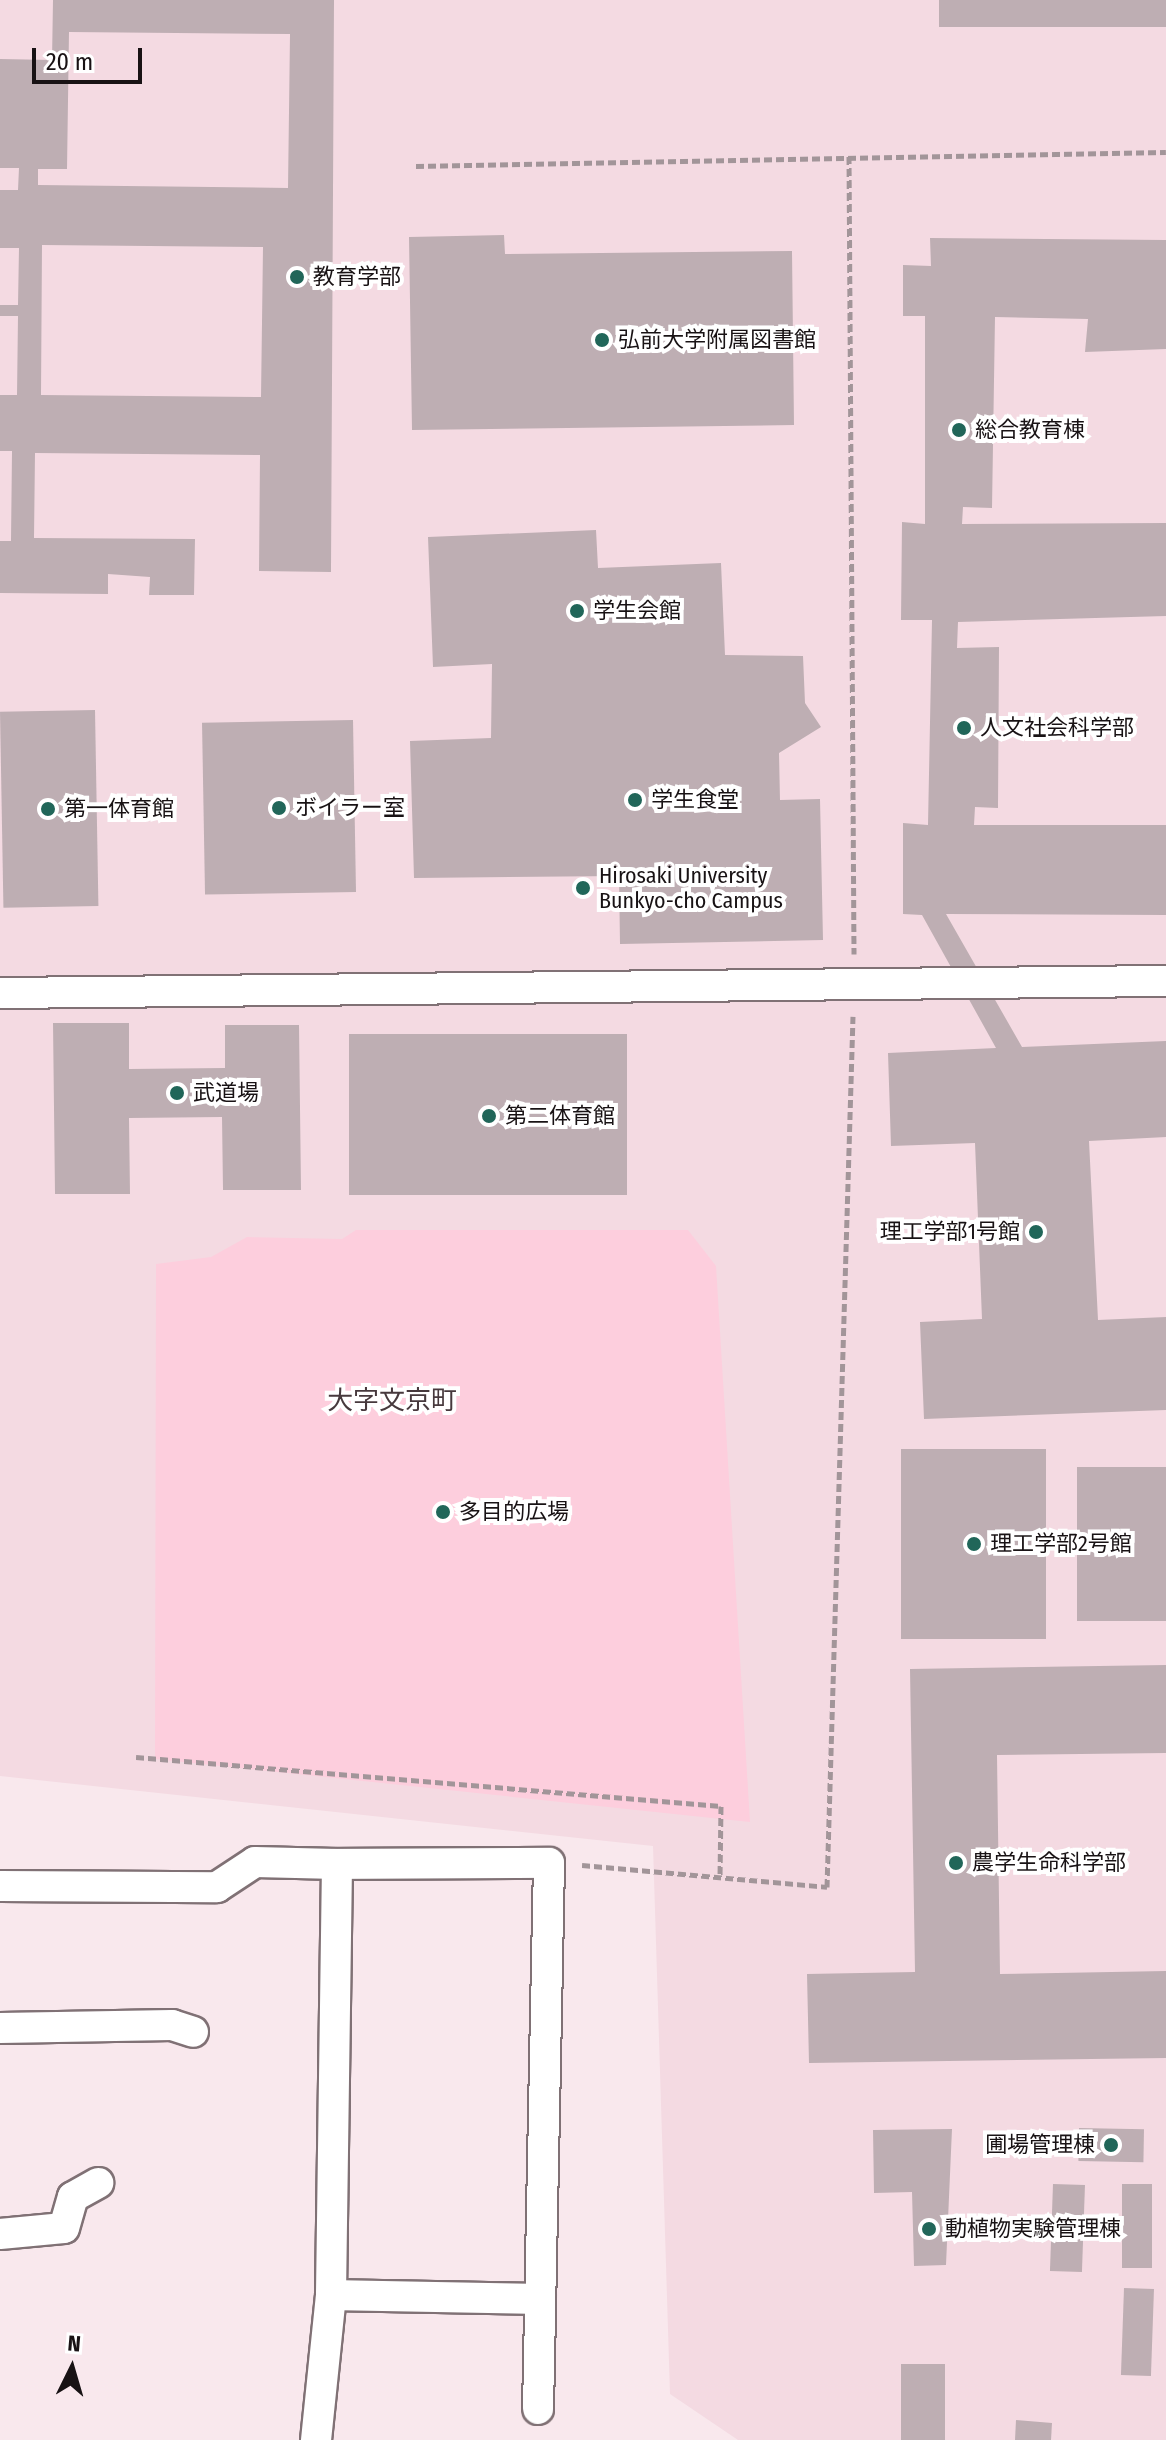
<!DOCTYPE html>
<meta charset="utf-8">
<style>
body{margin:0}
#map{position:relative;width:1166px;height:2440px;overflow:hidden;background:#f9e8ed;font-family:"Fira Sans Condensed","Noto Sans JP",sans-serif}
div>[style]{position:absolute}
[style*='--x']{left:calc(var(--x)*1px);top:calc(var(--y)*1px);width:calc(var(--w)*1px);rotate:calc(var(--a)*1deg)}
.built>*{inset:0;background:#f4dae2}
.green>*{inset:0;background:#fdcedd}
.building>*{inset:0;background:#beaeb3;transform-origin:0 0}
.path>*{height:5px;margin-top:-2.5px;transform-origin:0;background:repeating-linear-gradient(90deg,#a29599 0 8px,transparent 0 12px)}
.roads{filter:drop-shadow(2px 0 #807175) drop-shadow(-2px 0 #807175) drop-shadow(0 2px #807175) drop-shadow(0 -2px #807175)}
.minor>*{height:30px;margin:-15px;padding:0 15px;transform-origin:15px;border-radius:15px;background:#fff}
.dots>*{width:22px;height:22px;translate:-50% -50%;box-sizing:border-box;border:4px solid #fff;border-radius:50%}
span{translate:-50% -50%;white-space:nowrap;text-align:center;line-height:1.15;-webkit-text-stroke:8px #fff;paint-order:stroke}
.poi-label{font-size:22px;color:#181214}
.left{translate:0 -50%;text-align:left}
.right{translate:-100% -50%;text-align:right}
.quarter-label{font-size:26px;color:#47393d}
.north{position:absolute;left:32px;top:2328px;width:80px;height:80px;-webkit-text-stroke:6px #fff;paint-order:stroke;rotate:5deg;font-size:22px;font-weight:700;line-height:32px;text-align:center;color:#181214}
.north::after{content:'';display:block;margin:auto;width:28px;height:36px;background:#181214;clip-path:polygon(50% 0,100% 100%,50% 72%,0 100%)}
.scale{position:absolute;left:32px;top:48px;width:110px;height:36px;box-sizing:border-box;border:4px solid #181214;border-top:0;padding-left:10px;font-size:24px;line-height:28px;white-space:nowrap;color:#181214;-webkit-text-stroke:6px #fff;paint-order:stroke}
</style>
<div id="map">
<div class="built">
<i style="clip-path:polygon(0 0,1166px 0,1166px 2440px,738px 2440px,670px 2394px,653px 1846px,0 1776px)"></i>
</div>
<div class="green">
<i style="clip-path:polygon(356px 1230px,688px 1230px,716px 1266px,750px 1822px,155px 1759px,156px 1264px,211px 1257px,247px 1237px,342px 1239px)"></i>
</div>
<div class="building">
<i style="clip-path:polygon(evenodd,53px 0,334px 0,331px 572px,259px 571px,260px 455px,35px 453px,34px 538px,195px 539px,194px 595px,149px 595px,150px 577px,108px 574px,108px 594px,0 593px,0 541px,11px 541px,12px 451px,0 451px,0 395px,17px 395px,18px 316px,0 316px,0 305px,18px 305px,19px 248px,0 248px,0 190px,18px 190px,19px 168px,0 168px,0 59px,52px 60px,53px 0,69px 32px,290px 34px,288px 188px,38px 185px,38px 169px,67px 169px,69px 32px,53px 0,42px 245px,263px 247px,261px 397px,41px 395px,42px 245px)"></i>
<i style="left:939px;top:0;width:227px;height:27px"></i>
<i style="clip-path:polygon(504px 235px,505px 254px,792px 251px,794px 425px,412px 430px,409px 237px)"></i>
<i style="clip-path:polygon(930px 238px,1166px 240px,1166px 349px,1085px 352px,1088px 319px,995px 317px,992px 508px,963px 507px,962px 524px,1166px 523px,1166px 616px,958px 622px,957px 648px,999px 647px,998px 808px,975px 807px,974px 825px,1166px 825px,1166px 915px,946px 914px,1022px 1047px,1166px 1041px,1166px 1137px,1089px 1141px,1098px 1320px,1166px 1317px,1166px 1410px,924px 1419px,920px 1322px,982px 1319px,975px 1143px,891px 1146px,888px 1053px,996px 1048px,922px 915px,903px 914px,903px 823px,928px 825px,932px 620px,901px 620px,902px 522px,925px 524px,925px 316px,903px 316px,903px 265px,931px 266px)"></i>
<i style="clip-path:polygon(596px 530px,598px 568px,721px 563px,725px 655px,803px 656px,805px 703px,821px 727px,779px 753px,780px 800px,820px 799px,823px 940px,620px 944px,619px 876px,414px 878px,410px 741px,491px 738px,492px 664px,433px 667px,428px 537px)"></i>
<i style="left:95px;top:710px;width:196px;height:95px;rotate:89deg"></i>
<i style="left:353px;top:720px;width:172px;height:151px;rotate:89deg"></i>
<i style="clip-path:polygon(53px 1023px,129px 1023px,129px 1069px,225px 1068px,225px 1025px,299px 1025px,301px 1190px,223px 1190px,222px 1117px,129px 1118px,130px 1194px,55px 1194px)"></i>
<i style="left:627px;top:1034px;width:161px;height:278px;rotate:90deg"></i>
<i style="left:901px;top:1449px;width:145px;height:190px"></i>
<i style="left:1166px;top:1467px;width:154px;height:89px;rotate:90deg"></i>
<i style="clip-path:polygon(1166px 1665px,1166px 1753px,997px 1755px,1000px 1974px,1166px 1971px,1166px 2058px,809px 2063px,807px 1974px,915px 1972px,910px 1669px)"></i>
<i style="left:1079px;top:2128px;width:65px;height:33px;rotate:1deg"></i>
<i style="clip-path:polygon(952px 2129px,946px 2265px,914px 2266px,912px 2192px,874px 2193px,873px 2130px)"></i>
<i style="left:1053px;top:2184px;width:32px;height:87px;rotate:2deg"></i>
<i style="left:1122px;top:2184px;width:30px;height:84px"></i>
<i style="left:1124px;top:2288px;width:30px;height:87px;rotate:2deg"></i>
<i style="left:901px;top:2364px;width:44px;height:76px"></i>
<i style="clip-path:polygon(1016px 2420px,1052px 2423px,1051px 2440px,1015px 2440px)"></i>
</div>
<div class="path">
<i style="--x:849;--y:156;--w:798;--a:89.64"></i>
<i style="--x:416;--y:166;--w:750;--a:-1.07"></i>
<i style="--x:136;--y:1757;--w:587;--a:4.79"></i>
<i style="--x:721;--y:1806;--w:70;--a:90.8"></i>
<i style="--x:582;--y:1865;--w:246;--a:5.1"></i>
<i style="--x:827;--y:1887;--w:871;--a:-88.29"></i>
</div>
<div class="roads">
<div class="minor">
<i style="--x:0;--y:993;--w:1166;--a:-0.59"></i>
<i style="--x:337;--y:1864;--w:212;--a:-0.3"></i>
<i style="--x:549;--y:1863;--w:546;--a:91.15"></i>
<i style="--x:0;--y:1886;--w:217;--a:0.3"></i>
<i style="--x:217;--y:1887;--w:45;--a:-33.3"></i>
<i style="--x:255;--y:1862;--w:82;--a:1.4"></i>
<i style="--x:337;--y:1864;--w:431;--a:90.8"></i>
<i style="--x:331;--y:2295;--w:146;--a:95.9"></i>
<i style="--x:0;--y:2028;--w:172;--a:-1"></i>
<i style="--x:172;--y:2025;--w:22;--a:18"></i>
<i style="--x:0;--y:2234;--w:64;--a:-5.4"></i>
<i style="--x:64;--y:2228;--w:32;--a:-74"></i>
<i style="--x:73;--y:2197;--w:29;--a:-29"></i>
<i style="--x:331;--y:2295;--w:209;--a:1.1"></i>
</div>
</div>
<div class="dots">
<i style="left:297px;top:277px;background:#216659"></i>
<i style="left:602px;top:340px;background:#216659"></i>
<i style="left:959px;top:430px;background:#216659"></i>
<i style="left:577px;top:611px;background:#216659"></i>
<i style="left:964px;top:728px;background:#216659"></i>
<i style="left:635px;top:800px;background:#216659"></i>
<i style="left:279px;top:808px;background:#216659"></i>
<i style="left:48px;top:809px;background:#216659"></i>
<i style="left:583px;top:888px;background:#216659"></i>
<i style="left:177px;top:1093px;background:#216659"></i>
<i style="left:489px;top:1116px;background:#216659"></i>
<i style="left:1036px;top:1232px;background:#216659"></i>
<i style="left:443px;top:1512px;background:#216659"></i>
<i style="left:974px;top:1544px;background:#216659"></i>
<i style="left:956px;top:1863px;background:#216659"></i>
<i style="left:1111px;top:2145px;background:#216659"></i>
<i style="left:929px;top:2229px;background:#216659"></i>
</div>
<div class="poi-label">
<span class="left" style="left:313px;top:277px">教育学部</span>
<span class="left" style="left:618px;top:340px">弘前大学附属図書館</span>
<span class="left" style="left:975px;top:430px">総合教育棟</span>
<span class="left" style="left:593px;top:611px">学生会館</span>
<span class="left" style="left:980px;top:728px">人文社会科学部</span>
<span class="left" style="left:651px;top:800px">学生食堂</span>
<span class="left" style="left:295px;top:808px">ボイラー室</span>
<span class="left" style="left:64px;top:809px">第一体育館</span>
<span class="left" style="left:599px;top:888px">Hirosaki University<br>Bunkyo-cho Campus</span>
<span class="left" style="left:193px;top:1093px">武道場</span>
<span class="left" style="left:505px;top:1116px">第二体育館</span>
<span class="right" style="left:1020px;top:1232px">理工学部1号館</span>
<span class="left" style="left:459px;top:1512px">多目的広場</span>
<span class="left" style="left:990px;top:1544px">理工学部2号館</span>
<span class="left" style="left:972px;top:1863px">農学生命科学部</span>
<span class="right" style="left:1095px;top:2145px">圃場管理棟</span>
<span class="left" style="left:945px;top:2229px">動植物実験管理棟</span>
</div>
<div class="quarter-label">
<span style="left:392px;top:1401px">大字文京町</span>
</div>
<div class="north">N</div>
<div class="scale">20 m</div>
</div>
